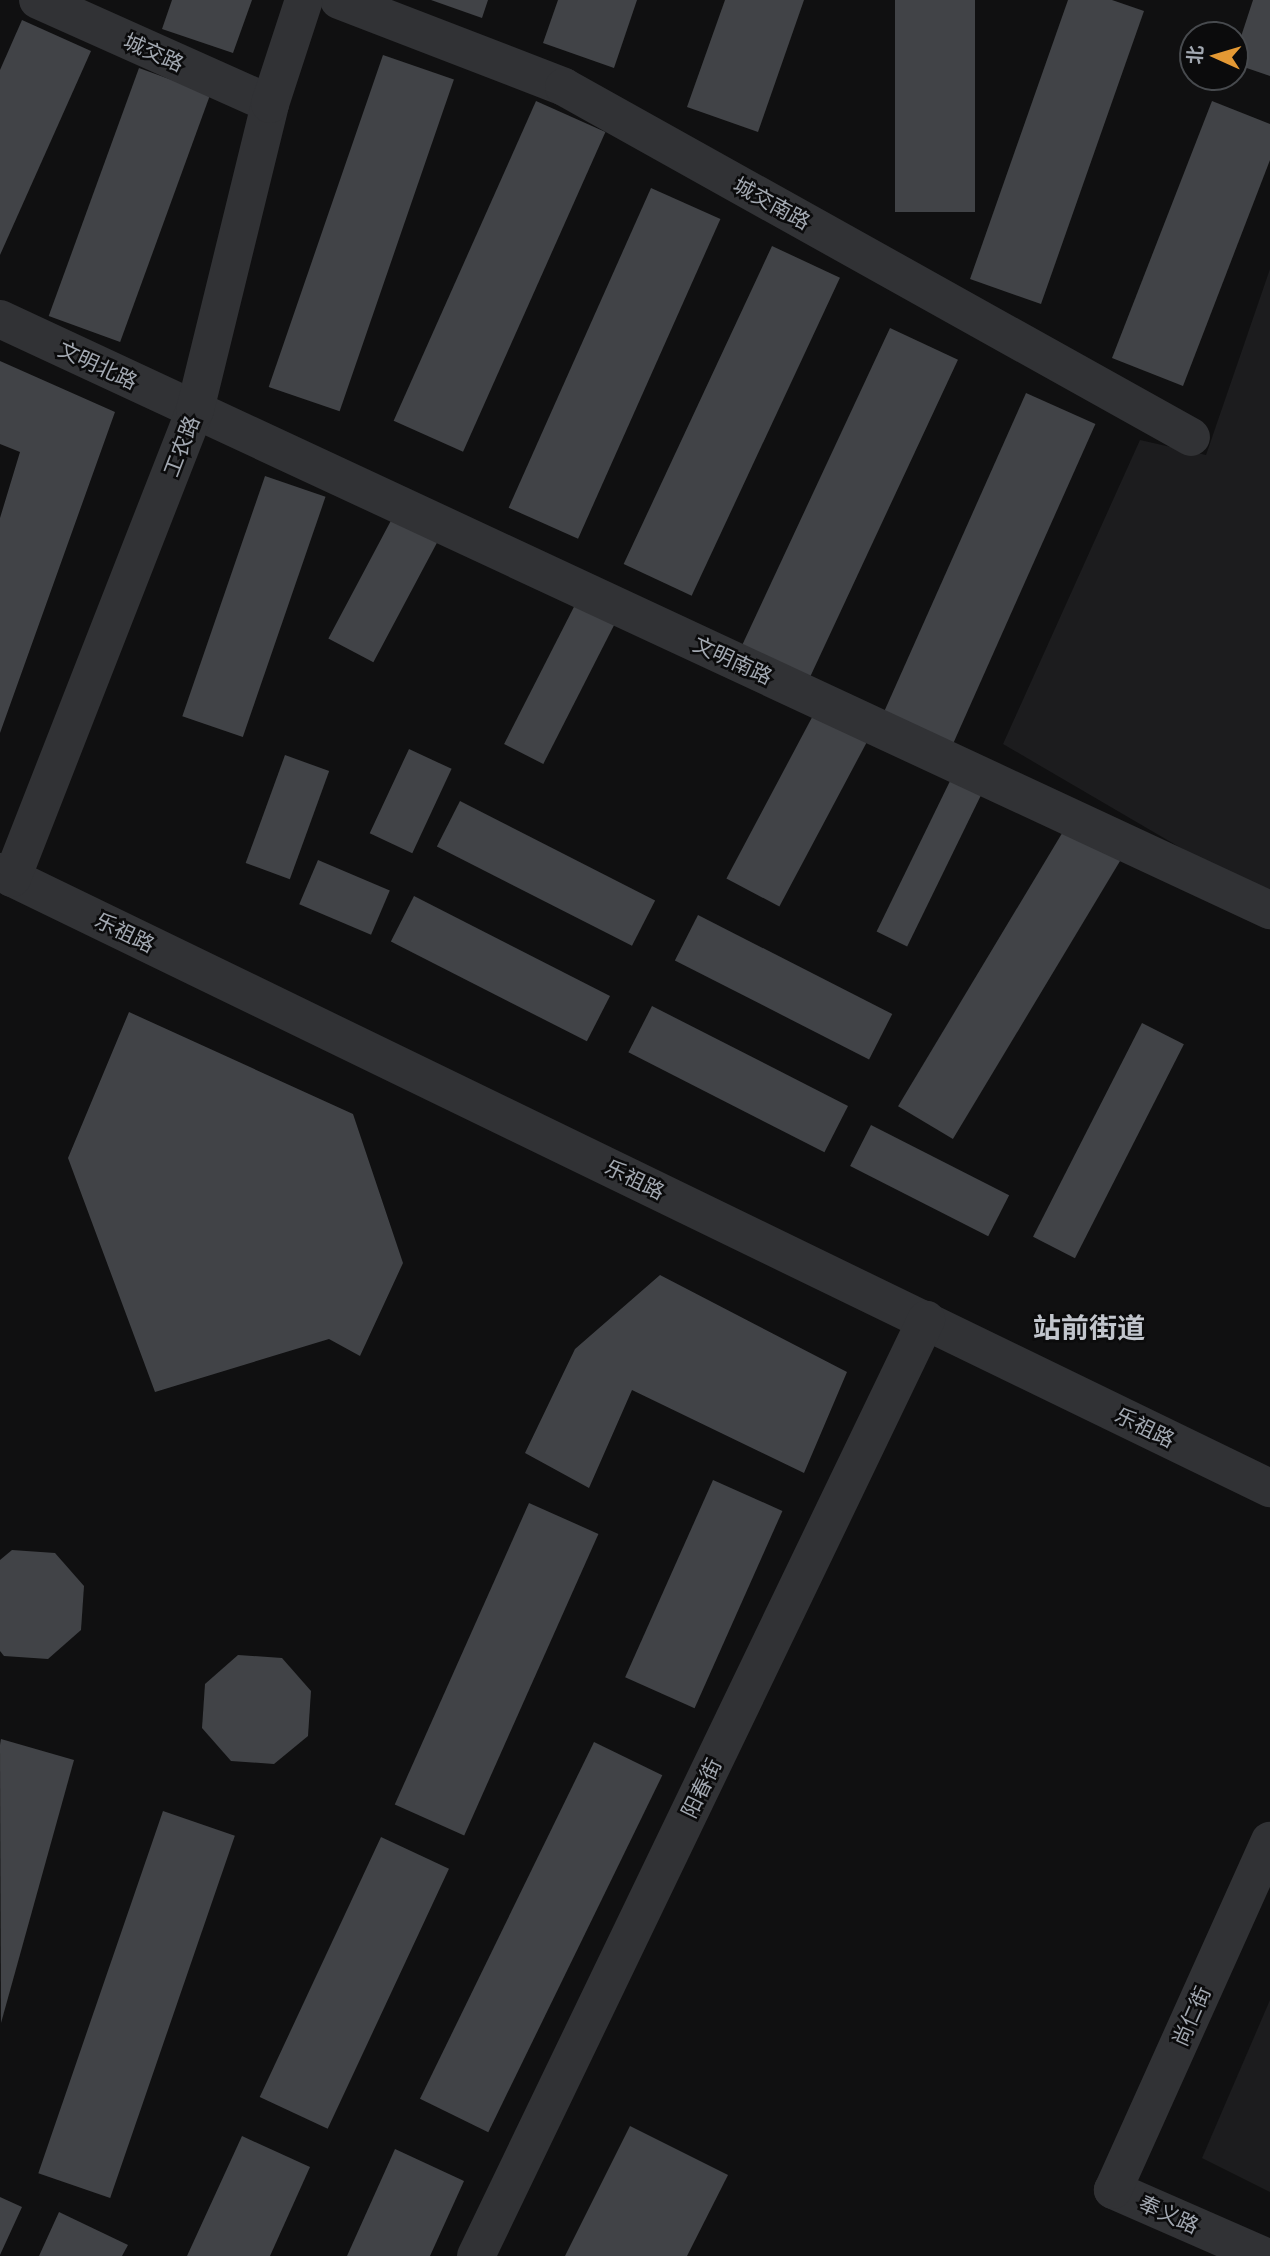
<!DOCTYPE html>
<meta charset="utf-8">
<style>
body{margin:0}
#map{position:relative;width:1270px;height:2256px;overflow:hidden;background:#101011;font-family:"Open Sans","Noto Sans SC",sans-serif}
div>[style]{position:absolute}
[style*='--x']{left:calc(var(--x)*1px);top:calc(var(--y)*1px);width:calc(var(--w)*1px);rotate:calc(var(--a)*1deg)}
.built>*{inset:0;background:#1c1c1e}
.building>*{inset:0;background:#414347;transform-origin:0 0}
.minor>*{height:38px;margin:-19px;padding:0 19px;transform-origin:19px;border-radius:19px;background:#313235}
span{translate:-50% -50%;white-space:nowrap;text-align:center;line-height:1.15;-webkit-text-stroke:5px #0b0b0c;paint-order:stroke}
.street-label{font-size:21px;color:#a2a8b1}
.district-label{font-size:28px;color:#c2c6cd;font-weight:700}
.north{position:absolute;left:1179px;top:21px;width:70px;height:70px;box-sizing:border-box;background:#0b0b0c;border:2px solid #474a4e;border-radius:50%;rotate:274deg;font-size:19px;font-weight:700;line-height:28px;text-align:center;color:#a2a8b1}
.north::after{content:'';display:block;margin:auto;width:24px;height:32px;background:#e49934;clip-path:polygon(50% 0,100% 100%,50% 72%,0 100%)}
</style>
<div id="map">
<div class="built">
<i style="clip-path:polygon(1270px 269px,1270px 900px,1003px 744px,1140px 440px,1206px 455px)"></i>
<i style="clip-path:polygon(1270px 2000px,1270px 2192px,1202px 2158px)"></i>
</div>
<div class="building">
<i style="clip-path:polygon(172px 0,252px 0,233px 53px,162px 29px)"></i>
<i style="clip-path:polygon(431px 0,488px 0,482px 18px)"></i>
<i style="clip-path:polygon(558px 0,637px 0,614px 68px,543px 43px)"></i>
<i style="clip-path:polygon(725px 0,804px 0,758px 132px,687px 107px)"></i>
<i style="left:895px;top:0;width:80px;height:212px"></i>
<i style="clip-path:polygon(1068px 0,1112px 0,1144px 11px,1041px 304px,970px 279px)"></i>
<i style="clip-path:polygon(1253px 0,1270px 0,1270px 76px,1235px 64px,1235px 55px)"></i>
<i style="clip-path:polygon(22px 20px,91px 51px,0 255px,0 70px)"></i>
<i style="left:383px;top:55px;width:75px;height:351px;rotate:19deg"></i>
<i style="left:139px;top:68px;width:76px;height:264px;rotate:20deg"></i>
<i style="left:536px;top:101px;width:76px;height:350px;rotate:24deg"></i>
<i style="clip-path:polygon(1212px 101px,1270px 124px,1270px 160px,1183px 386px,1112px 358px)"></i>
<i style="left:651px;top:188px;width:76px;height:350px;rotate:24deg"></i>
<i style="left:772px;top:246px;width:75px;height:351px;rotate:25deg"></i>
<i style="left:890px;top:328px;width:75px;height:350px;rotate:25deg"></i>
<i style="clip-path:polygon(0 361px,115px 412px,0 733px,0 518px,20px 452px,0 444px)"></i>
<i style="left:1026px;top:393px;width:76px;height:350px;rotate:24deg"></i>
<i style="left:265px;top:476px;width:64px;height:254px;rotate:19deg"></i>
<i style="left:395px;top:513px;width:51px;height:142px;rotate:28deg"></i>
<i style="left:579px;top:597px;width:44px;height:165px;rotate:27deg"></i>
<i style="left:817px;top:708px;width:60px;height:193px;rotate:28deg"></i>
<i style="left:409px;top:749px;width:47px;height:93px;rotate:25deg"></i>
<i style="left:285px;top:755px;width:47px;height:115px;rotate:20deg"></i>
<i style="left:952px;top:777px;width:34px;height:172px;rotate:26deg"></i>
<i style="left:460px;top:801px;width:219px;height:51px;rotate:27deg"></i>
<i style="left:1067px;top:825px;width:64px;height:328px;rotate:31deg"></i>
<i style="left:318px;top:860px;width:78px;height:48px;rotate:23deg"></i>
<i style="left:414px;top:896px;width:220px;height:51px;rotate:27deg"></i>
<i style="left:698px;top:915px;width:218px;height:51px;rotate:27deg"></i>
<i style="left:652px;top:1006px;width:220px;height:52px;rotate:27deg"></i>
<i style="clip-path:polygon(129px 1012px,353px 1114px,403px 1263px,360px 1356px,329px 1339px,155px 1392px,68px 1158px)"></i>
<i style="left:1142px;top:1023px;width:47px;height:240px;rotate:27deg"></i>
<i style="left:871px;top:1125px;width:155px;height:46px;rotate:27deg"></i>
<i style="clip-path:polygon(660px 1275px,847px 1372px,804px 1473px,632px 1390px,589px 1488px,525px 1453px,575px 1349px)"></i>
<i style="left:713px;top:1480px;width:76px;height:216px;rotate:24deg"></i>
<i style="left:529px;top:1503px;width:76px;height:330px;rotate:24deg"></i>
<i style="clip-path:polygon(12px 1550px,55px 1553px,84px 1586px,81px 1630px,48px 1659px,4px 1656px,0 1651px,0 1560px)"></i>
<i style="clip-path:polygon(238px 1655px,282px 1658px,311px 1691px,308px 1736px,274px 1764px,231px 1761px,202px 1728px,205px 1684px)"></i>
<i style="clip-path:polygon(1px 1739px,74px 1760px,1px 2023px,0 1745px)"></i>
<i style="left:594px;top:1742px;width:76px;height:397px;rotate:26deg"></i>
<i style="left:163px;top:1811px;width:76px;height:383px;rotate:19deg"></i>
<i style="left:381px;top:1837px;width:75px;height:287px;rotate:25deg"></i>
<i style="clip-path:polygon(630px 2126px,728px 2175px,687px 2256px,565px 2256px)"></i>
<i style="clip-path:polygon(242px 2136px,310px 2167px,270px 2256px,187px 2256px)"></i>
<i style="clip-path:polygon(395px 2149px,464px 2181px,430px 2256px,347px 2256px)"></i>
<i style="clip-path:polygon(0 2197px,22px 2207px,0 2255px)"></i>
<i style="clip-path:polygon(59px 2212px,128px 2245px,122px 2256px,39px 2256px)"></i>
</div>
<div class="minor">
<i style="--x:38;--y:0;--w:254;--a:24.1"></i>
<i style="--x:339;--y:0;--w:241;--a:21.1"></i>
<i style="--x:564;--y:87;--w:718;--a:29.17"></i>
<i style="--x:0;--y:319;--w:1401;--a:24.96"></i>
<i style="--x:0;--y:872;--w:1412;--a:25.88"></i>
<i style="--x:12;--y:878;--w:503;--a:-68.64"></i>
<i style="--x:195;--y:410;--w:315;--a:-76.2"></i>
<i style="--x:270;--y:104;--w:109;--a:-71.9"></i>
<i style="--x:476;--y:2256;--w:1039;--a:-64.32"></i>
<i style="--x:1264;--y:2256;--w:165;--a:-156.4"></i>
<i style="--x:1113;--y:2190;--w:383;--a:-65.8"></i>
</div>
<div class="street-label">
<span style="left:154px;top:52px;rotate:24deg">城交路</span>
<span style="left:772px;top:203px;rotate:29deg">城交南路</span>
<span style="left:98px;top:365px;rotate:25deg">文明北路</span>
<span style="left:181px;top:446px;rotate:-69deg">工农路</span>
<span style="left:733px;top:660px;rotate:25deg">文明南路</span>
<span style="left:125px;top:932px;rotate:26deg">乐祖路</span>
<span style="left:635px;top:1179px;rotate:26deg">乐祖路</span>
<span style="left:1145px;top:1427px;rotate:26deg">乐祖路</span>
<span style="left:701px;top:1788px;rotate:-64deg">阳春街</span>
<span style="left:1191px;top:2016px;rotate:-66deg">尚仁街</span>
<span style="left:1169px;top:2214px;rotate:24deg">奉义路</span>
</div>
<div class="district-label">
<span style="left:1089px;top:1327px">站前街道</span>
</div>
<div class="north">北</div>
</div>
